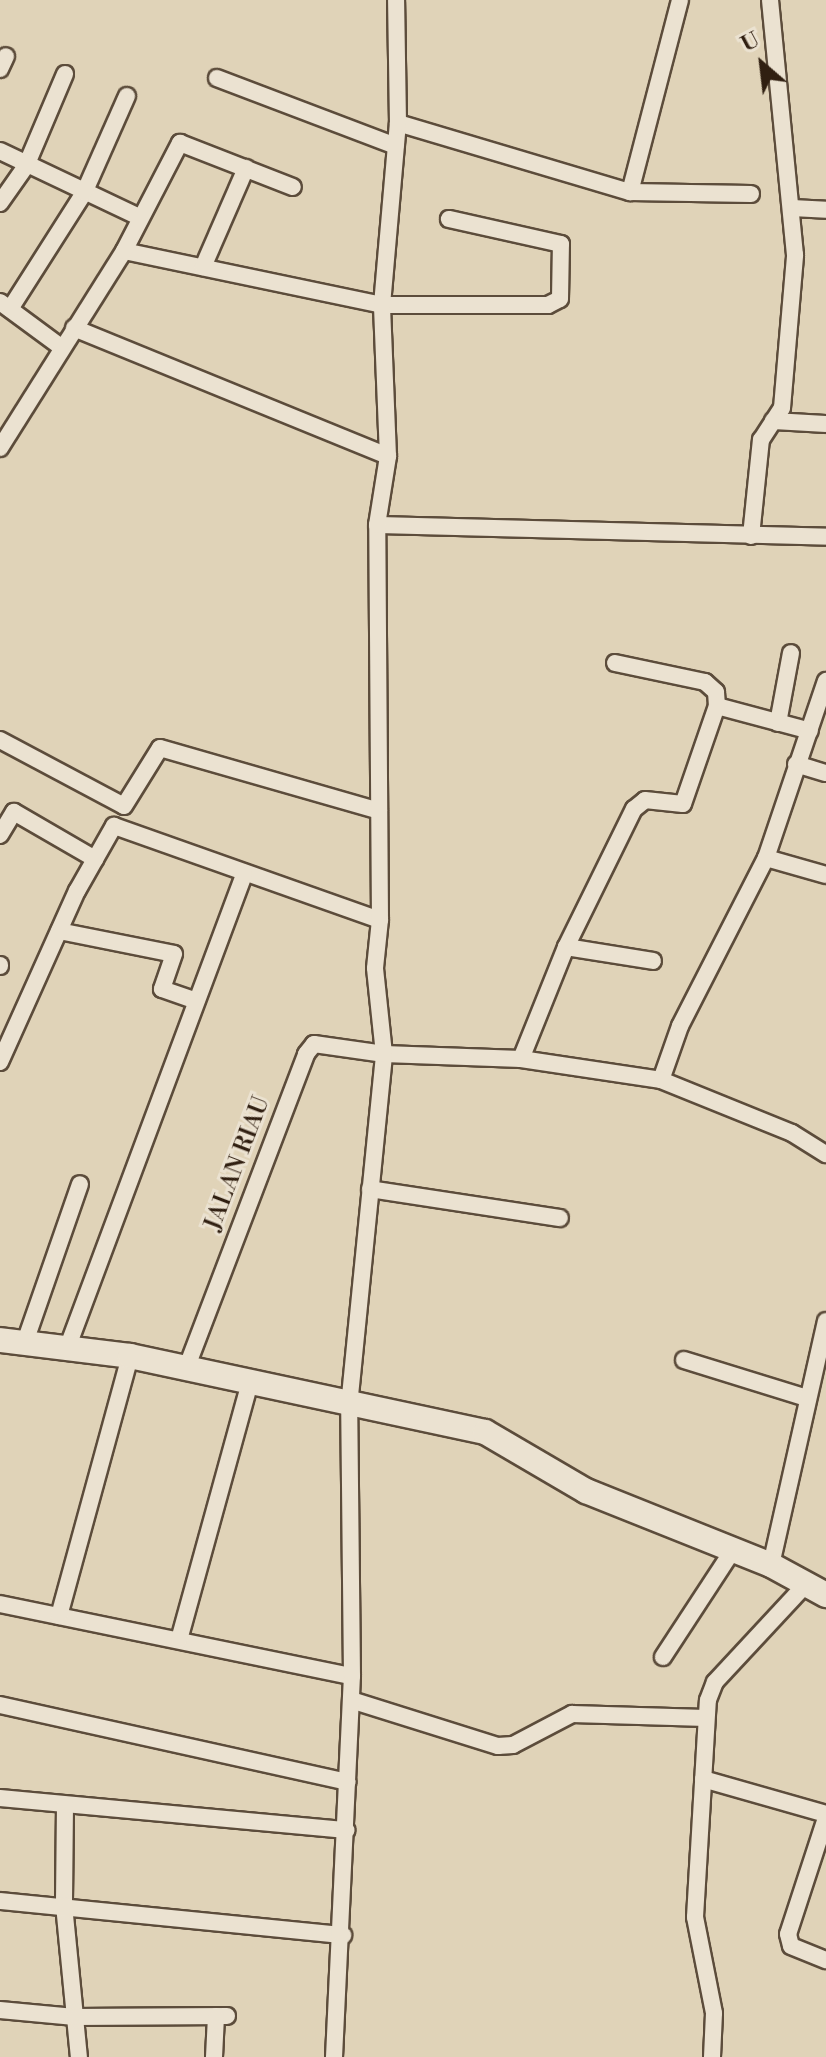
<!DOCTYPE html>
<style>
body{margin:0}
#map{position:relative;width:826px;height:2057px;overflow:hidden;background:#e0d3b8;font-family:"Libre Bodoni",serif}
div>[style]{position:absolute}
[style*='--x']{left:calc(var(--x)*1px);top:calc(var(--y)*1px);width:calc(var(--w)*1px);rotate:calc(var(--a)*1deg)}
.roads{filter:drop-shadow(2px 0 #5c4c3b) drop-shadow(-2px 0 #5c4c3b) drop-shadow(0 2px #5c4c3b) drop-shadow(0 -2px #5c4c3b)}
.street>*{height:16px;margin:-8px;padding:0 8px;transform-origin:8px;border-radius:8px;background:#ebe2d1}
.secondary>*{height:24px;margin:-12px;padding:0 12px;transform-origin:12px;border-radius:12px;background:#ebe2d1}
span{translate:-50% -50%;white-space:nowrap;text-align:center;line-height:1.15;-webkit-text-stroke:6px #ebe2d1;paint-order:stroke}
.street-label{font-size:24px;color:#301f11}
.north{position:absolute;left:722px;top:24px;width:80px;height:80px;-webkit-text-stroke:6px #ebe2d1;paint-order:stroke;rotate:332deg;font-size:22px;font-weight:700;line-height:32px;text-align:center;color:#301f11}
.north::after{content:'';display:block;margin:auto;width:28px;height:36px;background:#301f11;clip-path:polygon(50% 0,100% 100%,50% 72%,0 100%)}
</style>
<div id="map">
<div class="roads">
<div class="street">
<i style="--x:0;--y:69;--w:14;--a:-65"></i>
<i style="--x:217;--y:78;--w:191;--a:20.8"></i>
<i style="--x:398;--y:123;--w:242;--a:16.6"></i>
<i style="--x:630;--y:192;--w:198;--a:-75.4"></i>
<i style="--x:0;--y:151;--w:154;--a:25.4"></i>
<i style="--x:630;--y:192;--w:121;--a:0.9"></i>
<i style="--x:0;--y:203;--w:45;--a:-54.9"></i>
<i style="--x:26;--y:166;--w:100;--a:-67"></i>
<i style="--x:792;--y:208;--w:34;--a:3"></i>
<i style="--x:124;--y:251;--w:264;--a:11.8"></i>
<i style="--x:382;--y:305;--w:166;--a:0"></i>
<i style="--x:548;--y:305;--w:13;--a:-27"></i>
<i style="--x:560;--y:299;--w:55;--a:-89"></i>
<i style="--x:561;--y:244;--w:115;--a:-167.4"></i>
<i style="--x:203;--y:267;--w:108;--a:-66.5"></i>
<i style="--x:0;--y:302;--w:76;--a:36.4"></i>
<i style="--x:10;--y:309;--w:138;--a:-57.5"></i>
<i style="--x:84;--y:193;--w:106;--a:-66.1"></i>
<i style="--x:74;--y:328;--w:339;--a:22.2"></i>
<i style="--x:773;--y:421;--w:53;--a:3.2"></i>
<i style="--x:0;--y:448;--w:233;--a:-57.8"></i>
<i style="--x:124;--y:251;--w:122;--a:-62.6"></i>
<i style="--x:180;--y:143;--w:121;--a:21.3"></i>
<i style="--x:377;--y:525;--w:449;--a:1.5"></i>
<i style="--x:751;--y:536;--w:97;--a:-84.1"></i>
<i style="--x:761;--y:440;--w:38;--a:-57"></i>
<i style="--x:782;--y:408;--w:154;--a:-85.1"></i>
<i style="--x:795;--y:255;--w:256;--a:-95.6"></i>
<i style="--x:615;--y:663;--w:92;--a:11.9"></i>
<i style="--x:705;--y:682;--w:15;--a:42"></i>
<i style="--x:716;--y:692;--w:14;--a:86"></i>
<i style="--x:717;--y:706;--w:96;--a:15"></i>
<i style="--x:778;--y:723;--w:71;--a:-79.5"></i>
<i style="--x:0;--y:740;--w:140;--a:28"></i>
<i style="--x:124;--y:806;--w:68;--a:-58.2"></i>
<i style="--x:160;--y:748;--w:228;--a:16"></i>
<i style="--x:796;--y:764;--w:31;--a:17"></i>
<i style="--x:0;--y:835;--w:27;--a:-59"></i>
<i style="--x:14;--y:812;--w:94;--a:30.1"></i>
<i style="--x:766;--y:858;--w:62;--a:15.8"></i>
<i style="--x:59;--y:931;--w:117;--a:11.3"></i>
<i style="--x:174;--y:954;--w:37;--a:109"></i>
<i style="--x:162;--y:989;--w:34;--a:19"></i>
<i style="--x:566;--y:947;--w:88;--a:9.1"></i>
<i style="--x:0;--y:965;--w:1;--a:90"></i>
<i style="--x:521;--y:1059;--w:121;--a:-68.1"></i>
<i style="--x:566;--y:947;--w:154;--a:-63.8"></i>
<i style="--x:634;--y:809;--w:14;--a:-39"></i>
<i style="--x:645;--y:800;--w:38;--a:6"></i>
<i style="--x:683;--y:804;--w:104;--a:-70.9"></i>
<i style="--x:0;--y:1062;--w:188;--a:-65.8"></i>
<i style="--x:77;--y:891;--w:75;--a:-60.4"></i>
<i style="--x:114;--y:826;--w:282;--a:19.5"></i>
<i style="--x:661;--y:1080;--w:57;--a:-70.6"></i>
<i style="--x:680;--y:1026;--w:189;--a:-62.9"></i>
<i style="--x:766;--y:858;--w:187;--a:-71.3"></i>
<i style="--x:370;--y:1189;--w:192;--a:8.7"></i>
<i style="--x:25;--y:1342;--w:167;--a:-70.8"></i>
<i style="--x:68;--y:1346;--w:503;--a:-69.51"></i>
<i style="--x:684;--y:1360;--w:129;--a:17.2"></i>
<i style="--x:186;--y:1369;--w:337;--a:-69.1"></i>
<i style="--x:306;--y:1054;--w:13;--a:-51"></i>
<i style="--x:314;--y:1044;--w:71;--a:8.1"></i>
<i style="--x:384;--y:1054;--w:137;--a:2.1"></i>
<i style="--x:521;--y:1059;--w:142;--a:8.5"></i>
<i style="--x:661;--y:1080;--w:141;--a:22"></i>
<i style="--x:792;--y:1133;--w:40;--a:32"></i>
<i style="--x:771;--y:1565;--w:250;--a:-77.3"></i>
<i style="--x:0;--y:1604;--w:359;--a:11.6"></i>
<i style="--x:59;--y:1616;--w:270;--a:-74.7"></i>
<i style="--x:179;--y:1640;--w:264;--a:-74.6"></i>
<i style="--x:663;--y:1657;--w:128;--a:-56.8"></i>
<i style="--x:351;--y:1700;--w:154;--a:17.4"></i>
<i style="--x:498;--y:1746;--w:15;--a:-4"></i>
<i style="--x:513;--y:1745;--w:67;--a:-27.7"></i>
<i style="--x:572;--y:1714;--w:134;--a:1.7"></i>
<i style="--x:0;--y:1705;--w:356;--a:12.5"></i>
<i style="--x:703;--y:1779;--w:128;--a:15.9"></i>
<i style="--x:0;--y:1798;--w:348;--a:5.3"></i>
<i style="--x:65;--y:1805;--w:100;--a:90.6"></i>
<i style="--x:64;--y:1905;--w:153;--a:84.4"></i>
<i style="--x:826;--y:1818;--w:122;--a:108.1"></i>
<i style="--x:788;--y:1934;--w:12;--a:76"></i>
<i style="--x:791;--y:1946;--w:38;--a:22"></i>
<i style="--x:0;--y:1901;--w:345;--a:5.7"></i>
<i style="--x:0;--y:2010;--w:75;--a:5.3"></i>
<i style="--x:75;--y:2017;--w:152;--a:-0.4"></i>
<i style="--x:214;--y:2057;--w:41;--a:-87.2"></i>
<i style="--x:334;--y:2057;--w:381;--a:-87.3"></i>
<i style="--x:352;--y:1676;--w:270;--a:-90.6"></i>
<i style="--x:349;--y:1406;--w:354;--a:-84.3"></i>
<i style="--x:384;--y:1054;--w:86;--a:-96"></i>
<i style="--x:375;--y:968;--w:48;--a:-84.1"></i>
<i style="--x:380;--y:920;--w:395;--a:-90.4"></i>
<i style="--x:377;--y:525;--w:70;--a:-80.9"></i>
<i style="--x:388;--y:456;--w:151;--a:-92.3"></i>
<i style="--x:382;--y:305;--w:183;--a:-85"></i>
<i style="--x:398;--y:123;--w:123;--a:-90.9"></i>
<i style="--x:712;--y:2057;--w:44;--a:-87.4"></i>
<i style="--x:714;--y:2013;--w:98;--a:-101.2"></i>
<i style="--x:695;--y:1917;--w:217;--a:-86.6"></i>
<i style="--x:708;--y:1700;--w:19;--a:-69"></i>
<i style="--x:715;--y:1682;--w:132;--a:-47.1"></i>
</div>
<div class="secondary">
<i style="--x:0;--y:1340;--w:131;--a:7"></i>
<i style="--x:130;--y:1356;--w:363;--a:12.1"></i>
<i style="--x:485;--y:1432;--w:117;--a:30.3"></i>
<i style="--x:586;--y:1491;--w:199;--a:21.8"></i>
<i style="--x:771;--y:1565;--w:63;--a:28.6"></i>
</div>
</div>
<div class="street-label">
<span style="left:238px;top:1164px;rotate:-69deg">JALAN RIAU</span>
</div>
<div class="north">U</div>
</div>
